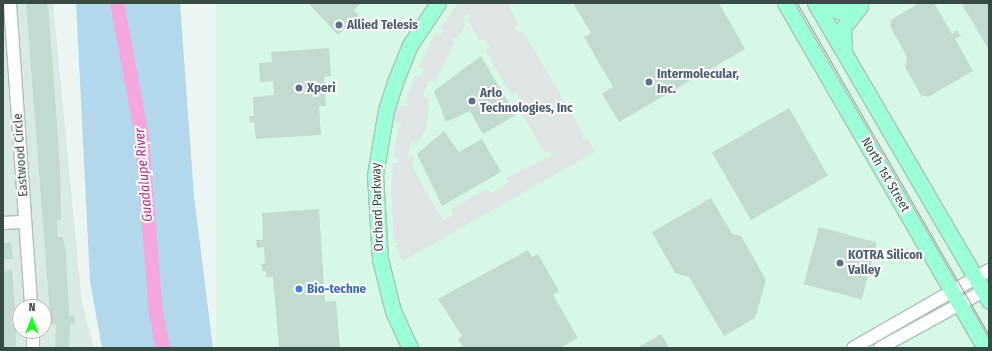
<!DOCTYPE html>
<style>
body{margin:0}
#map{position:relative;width:992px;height:351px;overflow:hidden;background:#ebf6f2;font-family:"Fira Sans Condensed",sans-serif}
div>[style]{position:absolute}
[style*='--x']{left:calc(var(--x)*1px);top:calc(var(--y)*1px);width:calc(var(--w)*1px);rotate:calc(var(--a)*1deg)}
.residential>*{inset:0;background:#d9eae3}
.commercial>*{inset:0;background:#d7f8e6;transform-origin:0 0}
.green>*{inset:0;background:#b3d8eb}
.parking>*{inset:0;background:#dfe5e2}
.river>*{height:14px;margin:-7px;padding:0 7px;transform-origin:7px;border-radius:7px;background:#f4a6dd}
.building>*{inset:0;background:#c3dbcf;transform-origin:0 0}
.roads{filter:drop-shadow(1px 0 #adc2b8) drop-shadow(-1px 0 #adc2b8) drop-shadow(0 1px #adc2b8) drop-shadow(0 -1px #adc2b8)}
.minor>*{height:12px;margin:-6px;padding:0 6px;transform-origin:6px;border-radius:6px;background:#fff}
.major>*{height:15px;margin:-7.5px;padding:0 7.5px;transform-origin:7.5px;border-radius:7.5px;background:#9bffd7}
.tram>*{height:1px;margin:-0.5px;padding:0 0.5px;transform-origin:0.5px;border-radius:0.5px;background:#9a9a9a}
.dots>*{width:11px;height:11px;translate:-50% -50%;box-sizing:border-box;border:2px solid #fff;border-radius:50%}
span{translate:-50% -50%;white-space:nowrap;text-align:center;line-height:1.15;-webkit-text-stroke:4px #fff;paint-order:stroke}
.service-label{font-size:13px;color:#4e5e75;font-weight:700}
.left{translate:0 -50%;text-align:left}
.street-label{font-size:13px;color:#384b42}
.shop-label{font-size:13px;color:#366cbe;font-weight:700}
.water-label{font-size:14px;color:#bd2b90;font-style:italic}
.frame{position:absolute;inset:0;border:4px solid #384b42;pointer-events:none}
.north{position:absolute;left:12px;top:299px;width:40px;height:40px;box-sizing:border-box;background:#fff;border:1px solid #afb7b3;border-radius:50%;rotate:0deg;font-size:11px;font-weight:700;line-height:16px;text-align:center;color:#384b42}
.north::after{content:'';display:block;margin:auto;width:14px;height:18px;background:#19ff21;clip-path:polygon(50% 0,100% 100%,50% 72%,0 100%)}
</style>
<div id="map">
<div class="residential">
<i style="clip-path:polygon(evenodd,3px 3px,53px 3px,82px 304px,94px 348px,3px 348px,3px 3px,20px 307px,44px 307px,44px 331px,20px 331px,20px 307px)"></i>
</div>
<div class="commercial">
<i style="left:216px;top:3px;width:773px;height:347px"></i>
</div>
<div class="green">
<i style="clip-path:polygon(76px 3px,180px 3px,194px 196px,213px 348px,102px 348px,90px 281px)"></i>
</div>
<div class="parking">
<i style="clip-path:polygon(evenodd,458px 3px,507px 3px,519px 25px,515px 28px,519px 33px,523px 31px,584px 135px,581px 140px,587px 138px,595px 152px,403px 261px,396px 247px,399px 243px,394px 243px,391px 197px,393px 163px,398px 163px,399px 158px,394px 156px,396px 141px,399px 127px,404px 127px,392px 119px,396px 106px,409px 106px,406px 103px,415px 75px,420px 77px,424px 69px,419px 67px,431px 41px,437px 33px,441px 35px,444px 30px,440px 28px,458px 3px,466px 14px,472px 16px,467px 19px,480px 41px,485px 39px,490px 47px,485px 50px,511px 94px,516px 92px,527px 111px,522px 114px,545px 153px,550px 151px,551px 155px,506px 178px,509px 182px,491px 193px,487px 189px,451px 209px,453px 215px,438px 223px,442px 219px,413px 168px,407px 169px,413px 167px,414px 157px,408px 155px,411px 141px,417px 143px,427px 126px,429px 98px,423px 96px,429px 81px,435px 82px,455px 42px,450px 39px,458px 38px,466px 24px,463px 21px,466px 14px)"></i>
</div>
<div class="river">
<i style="--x:117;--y:3;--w:136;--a:79.4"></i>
<i style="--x:142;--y:137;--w:178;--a:85.5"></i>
<i style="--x:156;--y:314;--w:35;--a:78"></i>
</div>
<div class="building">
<i style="clip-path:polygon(26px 3px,47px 3px,49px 16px,60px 166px,61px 220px,57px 220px,58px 237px,63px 237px,66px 251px,69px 316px,74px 315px,75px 324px,70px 324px,69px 348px,55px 348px,56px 325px,52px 325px,50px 315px)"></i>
<i style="clip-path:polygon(308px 3px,361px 3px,354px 10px,359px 15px,338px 35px)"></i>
<i style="clip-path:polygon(573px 3px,719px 3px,745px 49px,619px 122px,602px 94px,613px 87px,584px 37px,591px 33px)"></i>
<i style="clip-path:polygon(919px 3px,934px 3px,952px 34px,957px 30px,961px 36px,955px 39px,973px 71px,928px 97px,921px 95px,905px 67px,907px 57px,890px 26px,892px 19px)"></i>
<i style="clip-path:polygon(964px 3px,989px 3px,989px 50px,963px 6px)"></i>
<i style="clip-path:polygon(329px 48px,331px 76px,324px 77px,326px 106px,319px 106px,321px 135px,256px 139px,254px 122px,250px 123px,249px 116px,254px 116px,253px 97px,274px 95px,273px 81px,260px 82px,259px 63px,272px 62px,271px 52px)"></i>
<i style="clip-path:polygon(481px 56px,516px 115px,483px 134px,470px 111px,446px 122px,434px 91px)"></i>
<i style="left:789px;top:108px;width:78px;height:89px;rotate:60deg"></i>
<i style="clip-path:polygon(444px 131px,459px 152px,482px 139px,501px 172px,442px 206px,417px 154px)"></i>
<i style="clip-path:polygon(711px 198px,732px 234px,741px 236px,766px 280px,755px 318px,724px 336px,689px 277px,675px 273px,652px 232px)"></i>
<i style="clip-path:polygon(319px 209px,325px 302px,336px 301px,340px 348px,279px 348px,273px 277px,266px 278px,266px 271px,262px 271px,261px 264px,265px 264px,264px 247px,257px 248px,256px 240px,263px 240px,262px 213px)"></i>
<i style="left:819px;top:227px;width:60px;height:59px;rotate:15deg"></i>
<i style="clip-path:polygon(11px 242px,13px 259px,3px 259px,3px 243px)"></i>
<i style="clip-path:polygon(528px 250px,532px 257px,538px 254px,559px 291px,553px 295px,578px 338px,560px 348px,463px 348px,458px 339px,462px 336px,438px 299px)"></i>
<i style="clip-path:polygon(12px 270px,15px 312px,12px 312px,11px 325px,16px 325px,16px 346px,3px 348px,3px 271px)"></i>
<i style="clip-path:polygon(661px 334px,669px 348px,637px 348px)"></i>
</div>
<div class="roads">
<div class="minor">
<i style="--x:10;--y:3;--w:305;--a:86"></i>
<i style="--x:3;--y:223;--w:22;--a:-3"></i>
<i style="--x:33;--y:348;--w:17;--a:-90"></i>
<i style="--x:853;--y:348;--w:157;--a:-29.8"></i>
<i style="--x:880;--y:348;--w:124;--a:-28.8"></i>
</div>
<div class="major">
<i style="--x:785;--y:3;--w:399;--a:59.9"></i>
<i style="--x:815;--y:3;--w:345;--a:59.7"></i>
<i style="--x:819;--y:3;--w:21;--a:23"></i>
<i style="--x:838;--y:11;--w:22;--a:-13"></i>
<i style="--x:844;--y:48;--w:20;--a:-93"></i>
<i style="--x:843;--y:28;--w:28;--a:-52"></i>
<i style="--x:410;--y:348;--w:41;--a:-114.7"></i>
<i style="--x:393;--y:311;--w:54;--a:-104"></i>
<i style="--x:380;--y:259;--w:84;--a:-93.4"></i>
<i style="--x:375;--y:175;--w:66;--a:-80.4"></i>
<i style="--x:386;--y:110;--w:29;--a:-72"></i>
<i style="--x:395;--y:82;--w:40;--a:-68"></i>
<i style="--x:410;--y:45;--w:50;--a:-56.3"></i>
</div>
</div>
<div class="tram">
<i style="--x:797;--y:3;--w:384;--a:60"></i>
</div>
<div class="dots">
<i style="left:339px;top:25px;background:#5c6f8a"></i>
<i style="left:649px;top:82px;background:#5c6f8a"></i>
<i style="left:299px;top:88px;background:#5c6f8a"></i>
<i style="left:472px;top:101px;background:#5c6f8a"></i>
<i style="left:840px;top:263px;background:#5c6f8a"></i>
<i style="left:299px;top:289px;background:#3f7fe0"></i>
</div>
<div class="service-label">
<span class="left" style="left:347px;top:25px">Allied Telesis</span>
<span class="left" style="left:657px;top:82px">Intermolecular,<br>Inc.</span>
<span class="left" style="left:307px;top:88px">Xperi</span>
<span class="left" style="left:480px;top:101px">Arlo<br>Technologies, Inc</span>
<span class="left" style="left:848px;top:263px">KOTRA Silicon<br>Valley</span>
</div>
<div class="street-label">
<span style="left:21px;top:155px;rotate:-94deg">Eastwood Circle</span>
<span style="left:885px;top:175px;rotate:60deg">North 1st Street</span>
<span style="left:378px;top:207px;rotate:-92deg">Orchard Parkway</span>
</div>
<div class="shop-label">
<span class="left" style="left:307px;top:289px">Bio-techne</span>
</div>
<div class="water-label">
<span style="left:144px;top:175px;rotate:-95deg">Guadalupe River</span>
</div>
<div class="frame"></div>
<div class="north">N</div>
</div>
